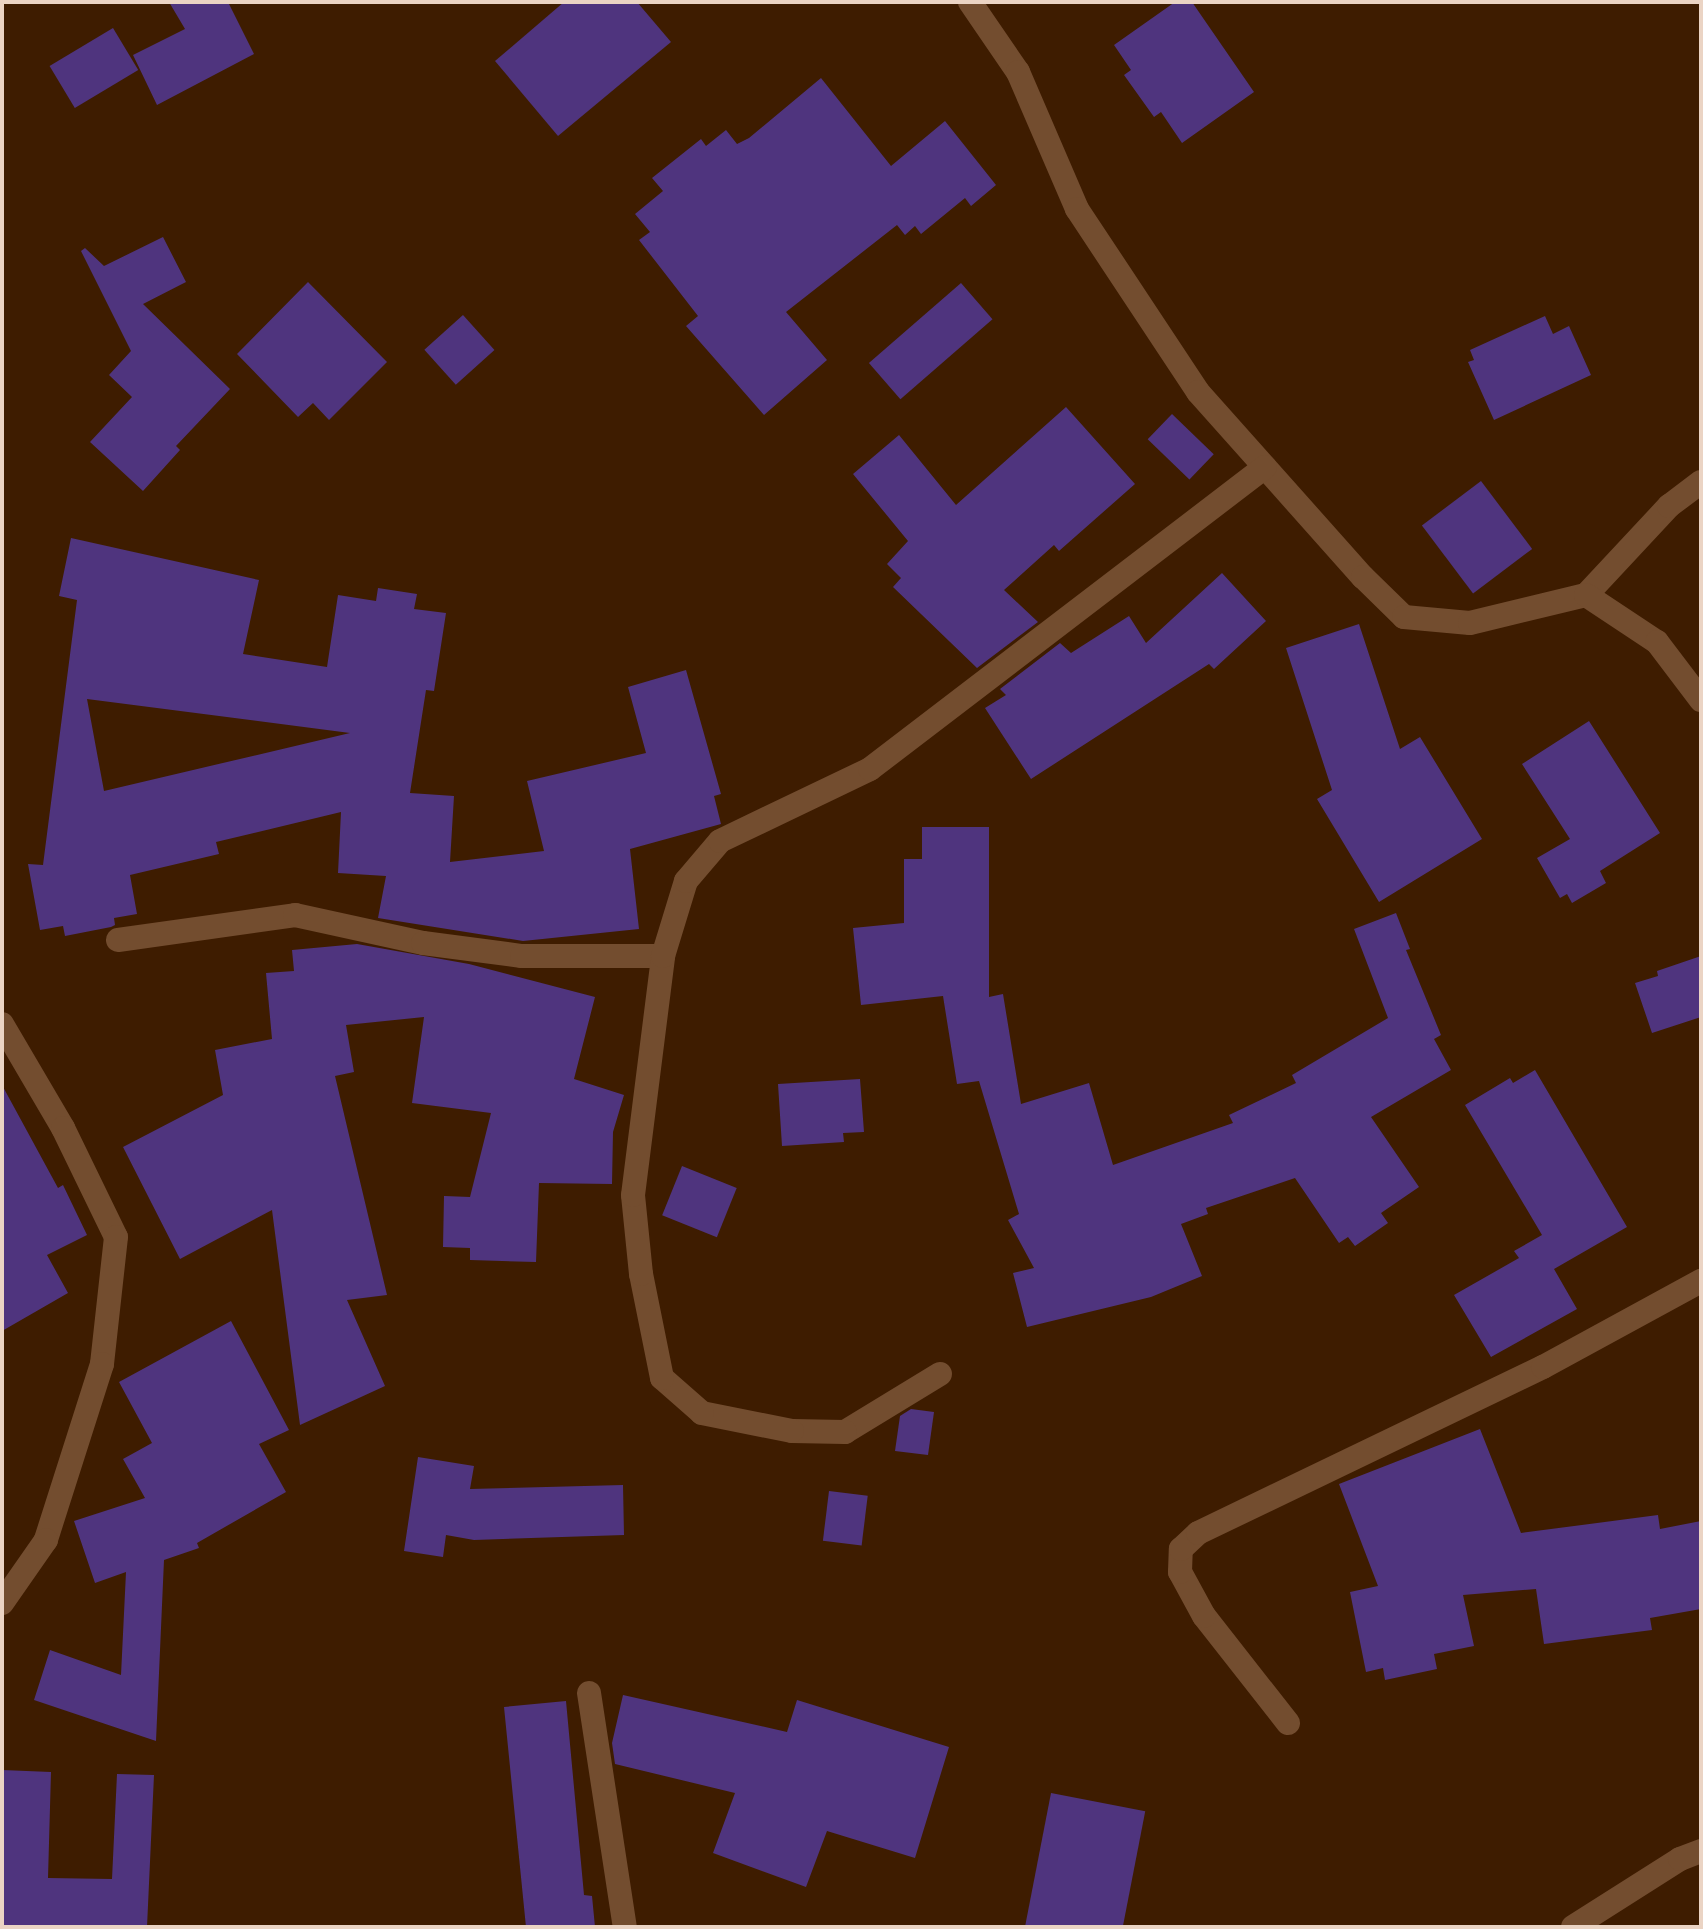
<!DOCTYPE html>
<style>
body{margin:0}
#map{position:relative;width:1703px;height:1929px;overflow:hidden;background:#3e1c00;font-family:"Fira Sans Condensed",sans-serif}
div>[style]{position:absolute}
[style*='--x']{left:calc(var(--x)*1px);top:calc(var(--y)*1px);width:calc(var(--w)*1px);rotate:calc(var(--a)*1deg)}
.building>*{inset:0;background:#4f347e;transform-origin:0 0}
.minor>*{height:24px;margin:-12px;padding:0 12px;transform-origin:12px;border-radius:12px;background:#734d2f}
span{translate:-50% -50%;white-space:nowrap;text-align:center;line-height:1.15;-webkit-text-stroke:6px #3e1c00;paint-order:stroke}
.frame{position:absolute;inset:0;border:4px solid #ebd4c4;pointer-events:none}
</style>
<div id="map">
<div class="building">
<i style="clip-path:polygon(169px 2px,228px 2px,254px 54px,157px 105px,133px 55px,185px 29px)"></i>
<i style="clip-path:polygon(564px 2px,637px 2px,671px 42px,558px 136px,495px 61px)"></i>
<i style="clip-path:polygon(1175px 2px,1192px 2px,1254px 92px,1182px 143px,1161px 112px,1154px 117px,1124px 75px,1131px 70px,1114px 45px)"></i>
<i style="left:113px;top:28px;width:49px;height:74px;rotate:59deg"></i>
<i style="clip-path:polygon(821px 78px,891px 166px,945px 121px,996px 185px,971px 206px,965px 198px,921px 234px,915px 226px,905px 235px,897px 225px,786px 312px,827px 360px,764px 415px,686px 326px,698px 316px,639px 240px,650px 232px,635px 214px,663px 191px,652px 178px,701px 139px,706px 146px,726px 130px,737px 144px,749px 138px)"></i>
<i style="clip-path:polygon(163px 237px,186px 282px,143px 304px,230px 389px,176px 446px,180px 450px,143px 491px,90px 442px,132px 397px,109px 375px,131px 351px,81px 251px,85px 248px,104px 266px)"></i>
<i style="clip-path:polygon(308px 282px,387px 362px,329px 420px,313px 403px,298px 417px,237px 354px)"></i>
<i style="left:961px;top:283px;width:48px;height:122px;rotate:49deg"></i>
<i style="left:463px;top:315px;width:47px;height:52px;rotate:48deg"></i>
<i style="clip-path:polygon(1545px 316px,1553px 334px,1569px 326px,1591px 375px,1494px 420px,1468px 362px,1474px 360px,1470px 350px)"></i>
<i style="clip-path:polygon(1066px 407px,1135px 484px,1059px 551px,1054px 545px,1004px 590px,1038px 622px,977px 668px,893px 587px,901px 578px,887px 564px,908px 541px,853px 474px,899px 435px,956px 505px)"></i>
<i style="left:1172px;top:414px;width:58px;height:35px;rotate:44deg"></i>
<i style="left:1481px;top:481px;width:85px;height:74px;rotate:53deg"></i>
<i style="clip-path:polygon(evenodd,71px 538px,259px 580px,243px 654px,327px 667px,338px 595px,376px 601px,378px 588px,417px 594px,414px 609px,446px 613px,434px 691px,426px 690px,410px 793px,454px 796px,450px 862px,544px 851px,527px 781px,646px 753px,628px 687px,686px 670px,721px 794px,714px 796px,721px 824px,630px 849px,639px 929px,523px 941px,378px 918px,386px 876px,338px 873px,341px 812px,216px 842px,219px 854px,130px 875px,137px 914px,114px 918px,115px 925px,111px 927px,65px 936px,63px 926px,40px 930px,28px 864px,43px 865px,77px 600px,59px 596px,71px 538px,87px 699px,350px 733px,104px 791px,87px 699px)"></i>
<i style="clip-path:polygon(1222px 573px,1266px 621px,1214px 669px,1209px 664px,1031px 779px,985px 708px,1006px 695px,1000px 689px,1060px 643px,1071px 653px,1129px 616px,1146px 643px)"></i>
<i style="clip-path:polygon(1359px 624px,1400px 749px,1420px 737px,1482px 839px,1379px 902px,1317px 799px,1332px 790px,1286px 648px)"></i>
<i style="clip-path:polygon(1589px 721px,1660px 833px,1600px 871px,1606px 883px,1572px 903px,1567px 894px,1560px 898px,1537px 858px,1570px 839px,1522px 764px)"></i>
<i style="clip-path:polygon(922px 827px,989px 827px,989px 997px,1003px 994px,1021px 1104px,1089px 1083px,1113px 1165px,1233px 1123px,1229px 1115px,1296px 1083px,1292px 1075px,1388px 1018px,1354px 929px,1396px 913px,1410px 949px,1406px 950px,1441px 1035px,1434px 1039px,1451px 1070px,1371px 1117px,1419px 1187px,1381px 1213px,1388px 1223px,1355px 1246px,1348px 1237px,1339px 1243px,1295px 1178px,1206px 1208px,1208px 1214px,1181px 1224px,1202px 1276px,1151px 1297px,1027px 1327px,1013px 1273px,1034px 1268px,1008px 1220px,1019px 1214px,979px 1081px,957px 1084px,943px 996px,861px 1005px,853px 928px,904px 923px,904px 859px,922px 859px)"></i>
<i style="clip-path:polygon(357px 944px,469px 964px,595px 997px,574px 1079px,624px 1095px,613px 1132px,612px 1184px,539px 1183px,536px 1262px,470px 1260px,470px 1248px,443px 1247px,444px 1196px,470px 1197px,491px 1113px,412px 1103px,424px 1017px,346px 1025px,354px 1072px,335px 1076px,387px 1295px,347px 1300px,385px 1386px,300px 1425px,272px 1210px,180px 1259px,123px 1147px,223px 1095px,215px 1050px,272px 1039px,266px 973px,294px 971px,292px 950px)"></i>
<i style="clip-path:polygon(1701px 956px,1701px 1017px,1652px 1033px,1635px 983px,1658px 976px,1657px 971px)"></i>
<i style="clip-path:polygon(1535px 1070px,1627px 1227px,1554px 1269px,1577px 1309px,1491px 1357px,1454px 1295px,1519px 1258px,1514px 1251px,1542px 1235px,1465px 1105px,1510px 1078px,1513px 1083px)"></i>
<i style="clip-path:polygon(860px 1079px,864px 1132px,843px 1133px,844px 1142px,782px 1146px,778px 1084px)"></i>
<i style="clip-path:polygon(2px 1085px,58px 1188px,63px 1185px,87px 1235px,47px 1255px,68px 1293px,2px 1331px)"></i>
<i style="left:682px;top:1166px;width:59px;height:53px;rotate:22deg"></i>
<i style="clip-path:polygon(231px 1321px,289px 1430px,259px 1444px,286px 1492px,197px 1543px,199px 1548px,164px 1560px,156px 1741px,34px 1700px,50px 1650px,121px 1675px,126px 1572px,95px 1583px,74px 1521px,145px 1498px,123px 1459px,152px 1443px,119px 1382px)"></i>
<i style="clip-path:polygon(911px 1409px,934px 1412px,928px 1455px,895px 1451px,900px 1416px)"></i>
<i style="clip-path:polygon(1480px 1429px,1521px 1533px,1658px 1515px,1660px 1529px,1701px 1521px,1701px 1609px,1650px 1618px,1652px 1630px,1544px 1644px,1536px 1589px,1463px 1595px,1474px 1646px,1434px 1654px,1437px 1669px,1385px 1680px,1383px 1668px,1366px 1672px,1350px 1592px,1378px 1586px,1339px 1484px)"></i>
<i style="clip-path:polygon(418px 1457px,474px 1466px,470px 1489px,623px 1485px,624px 1535px,474px 1540px,446px 1535px,443px 1557px,404px 1551px)"></i>
<i style="left:829px;top:1491px;width:39px;height:50px;rotate:7deg"></i>
<i style="clip-path:polygon(623px 1695px,787px 1732px,797px 1700px,949px 1747px,915px 1858px,827px 1831px,806px 1887px,713px 1853px,735px 1793px,615px 1764px,612px 1743px)"></i>
<i style="clip-path:polygon(566px 1701px,584px 1895px,592px 1896px,595px 1927px,526px 1927px,504px 1707px)"></i>
<i style="clip-path:polygon(2px 1770px,51px 1772px,48px 1878px,112px 1879px,117px 1774px,154px 1775px,147px 1927px,2px 1927px)"></i>
<i style="left:1051px;top:1793px;width:96px;height:136px;rotate:11deg"></i>
</div>
<div class="minor">
<i style="--x:970;--y:2;--w:85;--a:55.6"></i>
<i style="--x:1018;--y:72;--w:149;--a:66.7"></i>
<i style="--x:1077;--y:209;--w:219;--a:56.5"></i>
<i style="--x:1198;--y:392;--w:248;--a:48.3"></i>
<i style="--x:1363;--y:577;--w:57;--a:44.3"></i>
<i style="--x:1404;--y:617;--w:66;--a:5.2"></i>
<i style="--x:1470;--y:623;--w:119;--a:-13.6"></i>
<i style="--x:1586;--y:595;--w:122;--a:-47"></i>
<i style="--x:1669;--y:506;--w:40;--a:-37"></i>
<i style="--x:1586;--y:595;--w:85;--a:33.5"></i>
<i style="--x:1657;--y:642;--w:73;--a:52.8"></i>
<i style="--x:118;--y:940;--w:179;--a:-8"></i>
<i style="--x:295;--y:915;--w:131;--a:12.3"></i>
<i style="--x:423;--y:943;--w:100;--a:7.5"></i>
<i style="--x:522;--y:956;--w:141;--a:0"></i>
<i style="--x:2;--y:1024;--w:121;--a:59.6"></i>
<i style="--x:63;--y:1128;--w:121;--a:64.1"></i>
<i style="--x:116;--y:1237;--w:128;--a:96.3"></i>
<i style="--x:102;--y:1364;--w:185;--a:107.7"></i>
<i style="--x:46;--y:1540;--w:77;--a:124.9"></i>
<i style="--x:940;--y:1374;--w:111;--a:148.6"></i>
<i style="--x:845;--y:1432;--w:53;--a:-178.9"></i>
<i style="--x:792;--y:1431;--w:92;--a:-168.7"></i>
<i style="--x:702;--y:1413;--w:53;--a:-138.8"></i>
<i style="--x:662;--y:1378;--w:106;--a:-101.4"></i>
<i style="--x:641;--y:1274;--w:79;--a:-95.8"></i>
<i style="--x:633;--y:1195;--w:241;--a:-82.8"></i>
<i style="--x:663;--y:956;--w:78;--a:-73"></i>
<i style="--x:686;--y:881;--w:52;--a:-49.6"></i>
<i style="--x:720;--y:841;--w:166;--a:-25.6"></i>
<i style="--x:870;--y:769;--w:497;--a:-37.4"></i>
<i style="--x:589;--y:1693;--w:237;--a:81.3"></i>
<i style="--x:1288;--y:1723;--w:136;--a:-128.1"></i>
<i style="--x:1204;--y:1616;--w:50;--a:-118.6"></i>
<i style="--x:1180;--y:1572;--w:23;--a:-88"></i>
<i style="--x:1181;--y:1549;--w:23;--a:-43"></i>
<i style="--x:1198;--y:1533;--w:383;--a:-25.7"></i>
<i style="--x:1543;--y:1367;--w:180;--a:-28.6"></i>
<i style="--x:1573;--y:1927;--w:127;--a:-32.4"></i>
<i style="--x:1680;--y:1859;--w:22;--a:-21"></i>
</div>
<div class="frame"></div>
</div>
